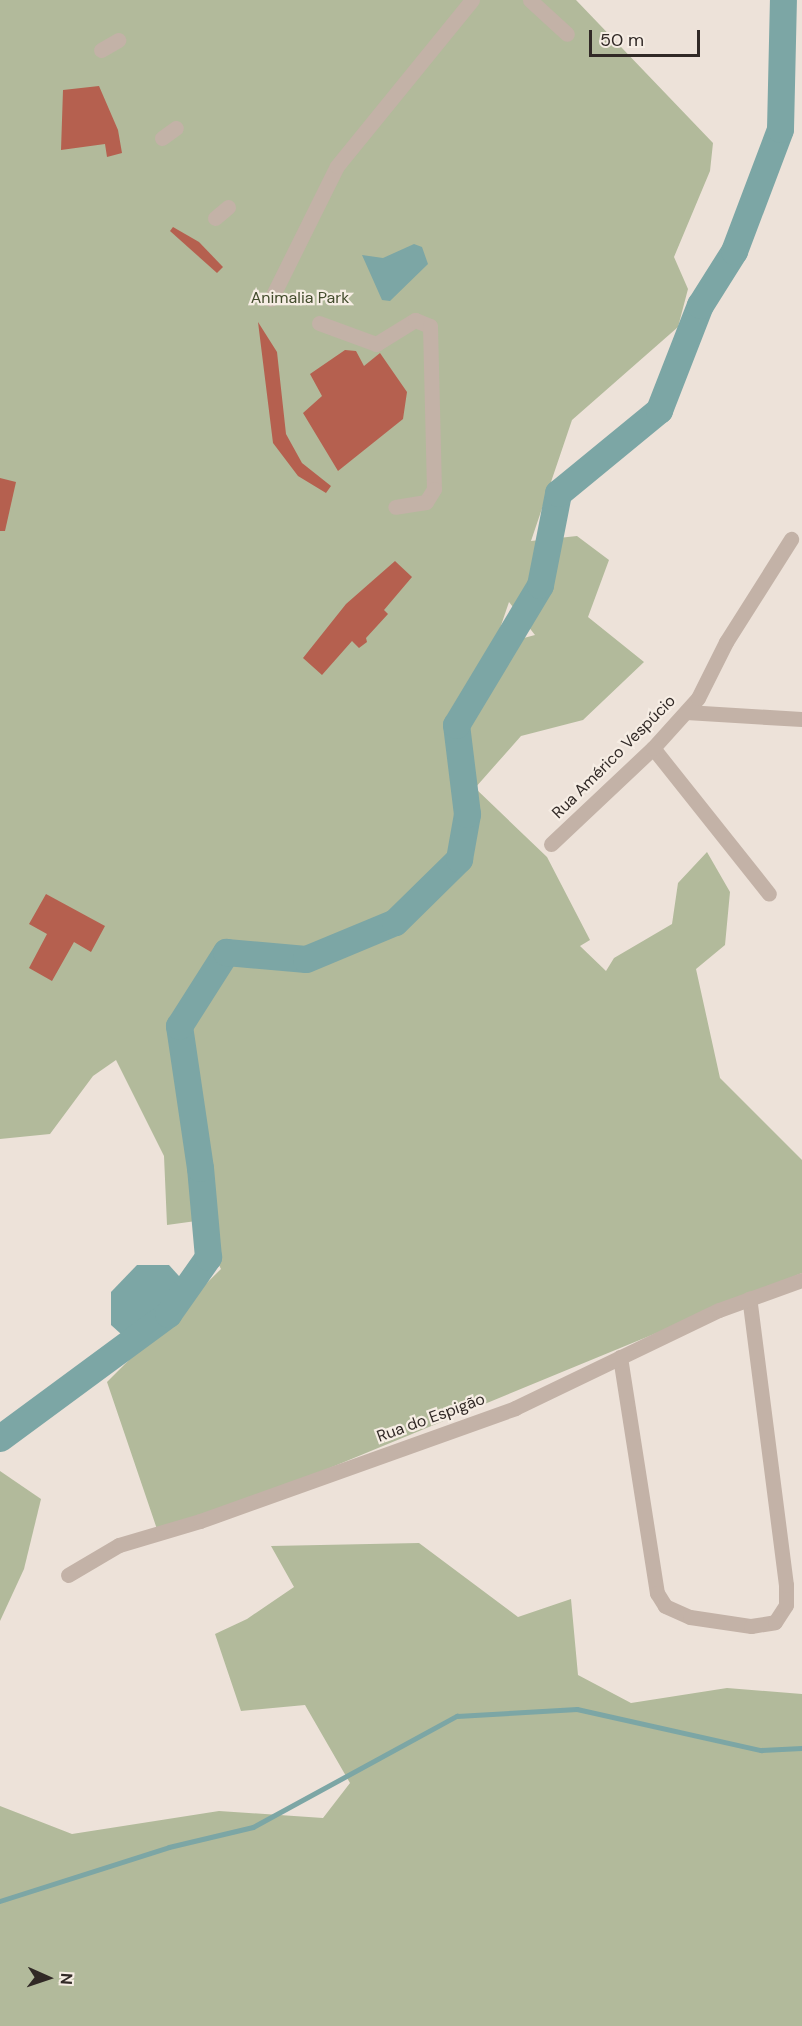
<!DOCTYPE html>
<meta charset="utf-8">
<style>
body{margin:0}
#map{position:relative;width:802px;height:2026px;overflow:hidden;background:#ede2d9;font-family:"DM Sans",sans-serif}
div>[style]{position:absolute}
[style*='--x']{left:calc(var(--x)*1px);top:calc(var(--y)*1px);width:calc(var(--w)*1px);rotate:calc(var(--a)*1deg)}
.green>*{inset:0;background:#b2ba9b}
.water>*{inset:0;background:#7ca6a5}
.stream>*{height:4.5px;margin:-2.25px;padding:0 2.25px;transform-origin:2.25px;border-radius:2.25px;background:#7ca6a5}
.river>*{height:27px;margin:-13.5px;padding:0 13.5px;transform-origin:13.5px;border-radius:13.5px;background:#7ca6a5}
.building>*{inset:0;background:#b5604f}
.minor>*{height:15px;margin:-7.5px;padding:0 7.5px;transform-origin:7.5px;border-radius:7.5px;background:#c3b2a7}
span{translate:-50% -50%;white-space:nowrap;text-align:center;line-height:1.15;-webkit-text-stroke:4.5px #f6ede4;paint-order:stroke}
.park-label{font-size:16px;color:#434c2d}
.street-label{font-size:16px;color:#312926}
.north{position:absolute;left:18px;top:1948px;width:60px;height:60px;-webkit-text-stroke:4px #f6ede4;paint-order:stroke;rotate:93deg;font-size:16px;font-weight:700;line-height:24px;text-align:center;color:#312926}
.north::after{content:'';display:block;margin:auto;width:21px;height:27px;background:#312926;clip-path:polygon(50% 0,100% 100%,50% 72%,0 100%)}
.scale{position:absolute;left:589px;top:30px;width:111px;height:27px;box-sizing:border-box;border:3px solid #312926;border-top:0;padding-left:8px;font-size:18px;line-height:21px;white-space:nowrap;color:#312926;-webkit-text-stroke:4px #f6ede4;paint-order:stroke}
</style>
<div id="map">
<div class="green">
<i style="clip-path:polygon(evenodd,0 0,576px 0,713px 143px,710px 171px,674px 257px,688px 289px,678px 327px,572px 420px,531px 541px,577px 536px,609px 560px,588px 617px,644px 662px,583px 720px,521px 736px,475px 788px,547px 857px,590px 940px,580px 946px,606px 971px,614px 958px,672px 924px,678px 883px,707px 852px,730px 892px,725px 945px,696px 969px,720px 1078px,802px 1160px,802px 1273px,160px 1538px,107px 1382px,129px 1360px,132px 1344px,159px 1330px,221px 1269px,196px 1221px,167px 1225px,164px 1156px,116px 1060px,93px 1076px,50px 1134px,0 1139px,0 0,509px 602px,535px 635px,494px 646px,509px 602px)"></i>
<i style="clip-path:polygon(0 1471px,41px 1499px,24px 1569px,0 1621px)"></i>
<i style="clip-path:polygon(419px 1543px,518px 1617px,571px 1599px,578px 1675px,631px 1703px,727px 1688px,802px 1694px,802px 2026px,0 2026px,0 1806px,72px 1834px,219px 1811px,323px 1818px,350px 1783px,305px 1705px,241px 1711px,215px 1634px,247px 1619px,294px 1587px,271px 1546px)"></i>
</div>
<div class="water">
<i style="clip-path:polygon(414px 244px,422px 247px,428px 264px,390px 301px,382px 300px,362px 255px,383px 258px)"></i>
<i style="clip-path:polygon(137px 1265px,169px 1265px,188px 1286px,168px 1314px,130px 1342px,111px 1325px,111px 1292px)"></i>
</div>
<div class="stream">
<i style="--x:0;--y:1901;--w:177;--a:-17.7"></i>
<i style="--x:169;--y:1847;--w:86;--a:-13.4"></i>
<i style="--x:253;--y:1827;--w:232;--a:-28.6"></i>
<i style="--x:457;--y:1716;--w:120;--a:-3.3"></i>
<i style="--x:577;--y:1709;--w:189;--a:12.6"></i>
<i style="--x:761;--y:1750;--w:41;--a:-2.8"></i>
</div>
<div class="river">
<i style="--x:0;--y:1438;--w:209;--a:-36.4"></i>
<i style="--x:168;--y:1314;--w:70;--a:-54.9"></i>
<i style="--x:208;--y:1257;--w:89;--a:-95.1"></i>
<i style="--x:200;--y:1168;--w:144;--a:-98.4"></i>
<i style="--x:179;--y:1026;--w:88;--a:-57.6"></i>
<i style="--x:226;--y:952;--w:80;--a:5"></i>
<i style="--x:306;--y:959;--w:96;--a:-22.6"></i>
<i style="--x:395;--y:922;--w:90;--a:-44.5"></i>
<i style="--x:459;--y:859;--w:46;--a:-79.9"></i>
<i style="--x:467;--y:814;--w:90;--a:-97"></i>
<i style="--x:456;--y:725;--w:163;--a:-59"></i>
<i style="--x:540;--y:585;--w:94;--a:-78.9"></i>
<i style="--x:558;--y:493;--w:131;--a:-39.4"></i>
<i style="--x:659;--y:410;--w:113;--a:-68.7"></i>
<i style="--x:700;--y:305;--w:64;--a:-57.8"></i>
<i style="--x:734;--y:251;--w:130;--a:-69.3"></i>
<i style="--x:780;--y:129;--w:129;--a:-88.7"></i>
</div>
<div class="building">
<i style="clip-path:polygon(99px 86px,118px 130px,122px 153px,107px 157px,105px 144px,61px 150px,63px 90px)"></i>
<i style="clip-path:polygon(173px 227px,199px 242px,223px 267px,217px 273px,170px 231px)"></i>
<i style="clip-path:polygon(258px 322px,277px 352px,286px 434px,302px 463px,331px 486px,326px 493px,298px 476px,273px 443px)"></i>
<i style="clip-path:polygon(345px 350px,356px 351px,364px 366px,380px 353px,407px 392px,403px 419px,338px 471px,303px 413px,322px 396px,310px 374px)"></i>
<i style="clip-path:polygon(0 478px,16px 482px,5px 531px,0 531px)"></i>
<i style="clip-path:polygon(395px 561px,412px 577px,384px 610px,388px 614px,366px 638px,367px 642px,359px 648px,352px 641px,322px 675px,303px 658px,346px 604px)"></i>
<i style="clip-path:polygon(46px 894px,105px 926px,91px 952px,74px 942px,52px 981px,29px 968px,47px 934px,29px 924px)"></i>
</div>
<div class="minor">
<i style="--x:530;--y:0;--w:50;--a:42.6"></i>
<i style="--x:101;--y:50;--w:20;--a:-30"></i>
<i style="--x:162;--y:138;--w:17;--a:-36"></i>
<i style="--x:215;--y:218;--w:17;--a:-40"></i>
<i style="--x:271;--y:299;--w:148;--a:-63.6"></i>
<i style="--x:337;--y:166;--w:214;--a:-50.9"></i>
<i style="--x:319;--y:323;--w:61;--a:20.2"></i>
<i style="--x:376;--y:344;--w:46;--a:-31.6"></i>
<i style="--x:415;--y:320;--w:16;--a:22"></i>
<i style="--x:430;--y:326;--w:163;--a:88.6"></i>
<i style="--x:434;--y:489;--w:15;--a:122"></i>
<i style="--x:426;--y:502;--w:31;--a:171"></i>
<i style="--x:686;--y:712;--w:116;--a:3.5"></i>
<i style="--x:653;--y:748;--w:186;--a:51.5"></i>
<i style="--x:551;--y:844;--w:140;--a:-43.3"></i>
<i style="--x:653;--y:748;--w:67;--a:-48"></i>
<i style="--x:698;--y:698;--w:63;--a:-63.4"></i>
<i style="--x:726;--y:642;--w:122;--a:-57.7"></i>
<i style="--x:620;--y:1357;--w:239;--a:81.1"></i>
<i style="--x:657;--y:1593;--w:15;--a:58"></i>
<i style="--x:665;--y:1606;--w:27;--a:24"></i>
<i style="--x:690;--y:1617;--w:62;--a:8.4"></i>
<i style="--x:751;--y:1626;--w:24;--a:-9"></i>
<i style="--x:775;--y:1622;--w:20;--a:-57"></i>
<i style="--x:786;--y:1605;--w:20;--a:-90"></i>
<i style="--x:786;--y:1585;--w:289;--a:-97.3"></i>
<i style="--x:68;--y:1575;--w:59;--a:-30.5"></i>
<i style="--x:119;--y:1545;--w:84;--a:-16.5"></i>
<i style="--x:200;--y:1521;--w:335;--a:-19.7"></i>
<i style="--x:515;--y:1408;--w:226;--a:-25.7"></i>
<i style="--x:719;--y:1310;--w:88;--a:-19.9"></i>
</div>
<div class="park-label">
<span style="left:300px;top:298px">Animalia Park</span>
</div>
<div class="street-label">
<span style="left:614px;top:757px;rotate:-45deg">Rua Américo Vespúcio</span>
<span style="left:431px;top:1418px;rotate:-20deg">Rua do Espigão</span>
</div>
<div class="north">N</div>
<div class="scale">50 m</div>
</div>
